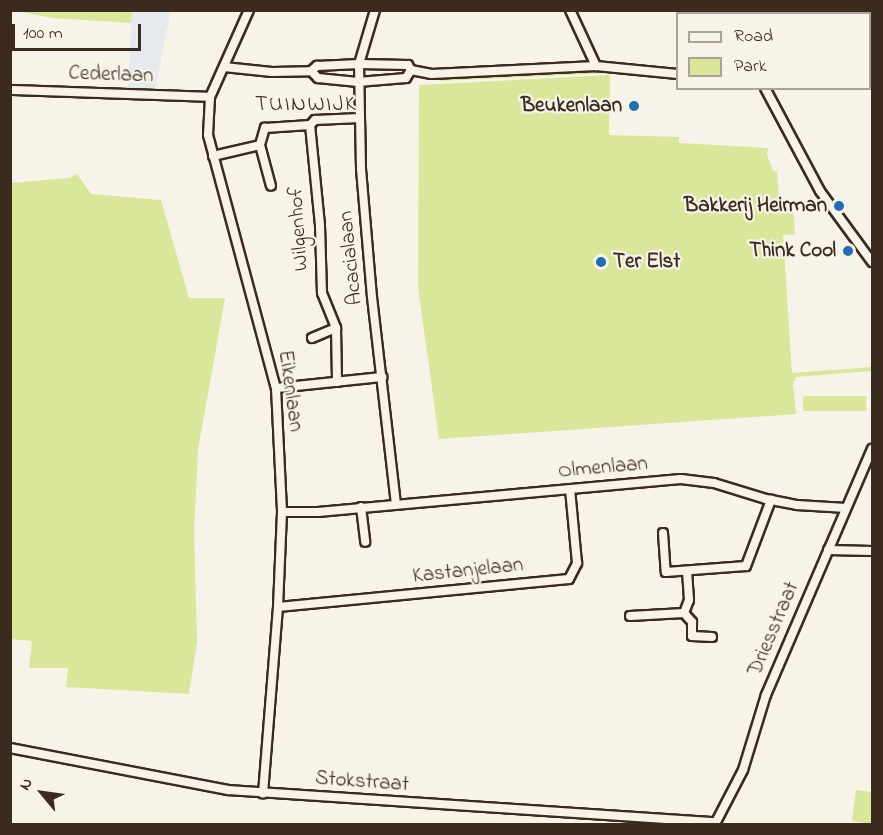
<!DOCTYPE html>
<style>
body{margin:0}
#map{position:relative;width:883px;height:835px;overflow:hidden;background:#f7f3e8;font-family:"Indie Flower",sans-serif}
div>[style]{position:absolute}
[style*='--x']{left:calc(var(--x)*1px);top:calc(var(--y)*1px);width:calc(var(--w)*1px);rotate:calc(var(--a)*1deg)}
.built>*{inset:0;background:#e6e9ed}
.green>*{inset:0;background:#d9e79a;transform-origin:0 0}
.roads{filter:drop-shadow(2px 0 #3b2a1e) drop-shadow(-2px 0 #3b2a1e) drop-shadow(0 2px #3b2a1e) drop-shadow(0 -2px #3b2a1e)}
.minor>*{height:8px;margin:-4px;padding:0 4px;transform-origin:4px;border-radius:4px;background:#f7f3e8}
.dots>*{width:16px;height:16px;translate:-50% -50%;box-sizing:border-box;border:3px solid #f7f3e8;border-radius:50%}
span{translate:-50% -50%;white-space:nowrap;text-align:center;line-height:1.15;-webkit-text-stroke:4.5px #f7f3e8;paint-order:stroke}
.street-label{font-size:21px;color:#3b2a1e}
.poi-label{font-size:21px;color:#3b2a1e;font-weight:700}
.right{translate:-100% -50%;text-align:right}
.left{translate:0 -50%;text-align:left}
.neighbourhood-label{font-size:22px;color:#3b2a1e;letter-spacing:1.5px}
.frame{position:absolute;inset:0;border:12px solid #3b2a1e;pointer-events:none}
.legend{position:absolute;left:676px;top:12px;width:195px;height:78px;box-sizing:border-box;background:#f7f3e8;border:2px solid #aca397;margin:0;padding:8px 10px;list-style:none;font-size:18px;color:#3b2a1e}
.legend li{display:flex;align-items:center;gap:12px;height:30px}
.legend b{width:30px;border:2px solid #aca397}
.north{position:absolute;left:12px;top:763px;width:60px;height:60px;-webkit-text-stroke:4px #f7f3e8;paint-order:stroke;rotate:299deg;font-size:16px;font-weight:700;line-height:24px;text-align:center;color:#3b2a1e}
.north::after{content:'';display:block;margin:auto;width:21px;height:27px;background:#3b2a1e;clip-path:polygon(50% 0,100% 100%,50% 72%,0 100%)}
.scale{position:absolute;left:12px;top:24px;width:129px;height:27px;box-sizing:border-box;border:3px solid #3b2a1e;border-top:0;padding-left:8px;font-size:18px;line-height:21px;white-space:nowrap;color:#3b2a1e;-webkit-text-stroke:4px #f7f3e8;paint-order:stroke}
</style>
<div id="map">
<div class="built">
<i style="clip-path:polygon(132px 11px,171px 11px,155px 89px,128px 89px)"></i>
</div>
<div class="green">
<i style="clip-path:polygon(11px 10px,132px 11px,131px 23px,52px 18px)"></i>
<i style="clip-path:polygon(598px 70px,607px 71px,605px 73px,440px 81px,440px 77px)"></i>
<i style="clip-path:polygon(610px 75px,609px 135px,679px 137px,679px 143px,768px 148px,767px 155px,773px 171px,777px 172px,779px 199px,784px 199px,785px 207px,793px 207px,795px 234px,783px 235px,792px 373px,872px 367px,871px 371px,796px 377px,793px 384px,796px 414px,439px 439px,418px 287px,419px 85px)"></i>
<i style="clip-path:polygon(77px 174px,91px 194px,161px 200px,189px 298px,225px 298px,198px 450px,194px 530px,197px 642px,189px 694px,66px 687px,68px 668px,29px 668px,32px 641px,11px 639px,11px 183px,69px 178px)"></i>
<i style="left:866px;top:396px;width:15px;height:63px;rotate:90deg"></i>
<i style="clip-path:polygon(856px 790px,872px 792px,872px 824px,852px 821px)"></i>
</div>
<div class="roads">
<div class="minor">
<i style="--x:249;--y:10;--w:95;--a:114.1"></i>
<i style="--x:210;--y:97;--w:38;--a:93"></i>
<i style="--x:208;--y:135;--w:262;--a:75"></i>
<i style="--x:276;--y:388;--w:124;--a:87.2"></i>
<i style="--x:282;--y:512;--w:95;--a:92.4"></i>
<i style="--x:278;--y:607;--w:187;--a:94.6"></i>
<i style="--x:375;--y:10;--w:56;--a:106.5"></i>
<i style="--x:359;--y:64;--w:105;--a:88.9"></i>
<i style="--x:361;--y:169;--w:128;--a:85.1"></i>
<i style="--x:372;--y:297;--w:208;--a:83.4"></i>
<i style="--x:570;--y:10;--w:62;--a:65.1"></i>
<i style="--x:730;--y:10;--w:4;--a:76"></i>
<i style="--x:870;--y:56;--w:2;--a:0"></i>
<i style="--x:224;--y:67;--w:48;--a:5.9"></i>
<i style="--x:272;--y:72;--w:39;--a:-1"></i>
<i style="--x:311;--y:71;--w:8;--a:-40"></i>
<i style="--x:317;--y:66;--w:42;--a:-2.7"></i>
<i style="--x:359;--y:64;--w:49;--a:1.2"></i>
<i style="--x:408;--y:65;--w:6;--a:59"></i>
<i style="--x:411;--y:70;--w:21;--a:11"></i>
<i style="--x:432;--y:74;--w:164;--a:-2.8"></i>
<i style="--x:596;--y:66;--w:82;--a:5.6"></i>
<i style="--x:311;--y:71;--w:10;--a:45"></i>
<i style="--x:318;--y:78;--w:40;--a:5.7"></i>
<i style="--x:358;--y:82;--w:48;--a:-4.8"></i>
<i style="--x:406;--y:78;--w:9;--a:-58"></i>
<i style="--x:765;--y:88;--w:117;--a:61.9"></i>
<i style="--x:820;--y:191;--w:88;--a:53.8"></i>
<i style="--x:10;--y:90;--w:200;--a:2"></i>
<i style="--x:310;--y:125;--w:101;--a:84.3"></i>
<i style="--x:320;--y:226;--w:67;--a:88.3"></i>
<i style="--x:322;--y:293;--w:38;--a:68"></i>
<i style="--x:336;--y:328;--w:54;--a:88.9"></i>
<i style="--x:260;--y:145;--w:42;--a:75"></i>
<i style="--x:213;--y:156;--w:48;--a:-13.2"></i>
<i style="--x:260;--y:145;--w:18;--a:-74"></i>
<i style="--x:265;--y:128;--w:45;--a:-3.8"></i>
<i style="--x:310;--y:125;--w:7;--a:-45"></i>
<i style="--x:315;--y:120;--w:45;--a:-2.5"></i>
<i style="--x:312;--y:338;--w:26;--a:-23"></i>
<i style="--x:276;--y:388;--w:107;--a:-5.9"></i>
<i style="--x:361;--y:507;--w:35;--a:83"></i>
<i style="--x:282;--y:512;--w:36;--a:0"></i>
<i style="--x:318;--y:512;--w:364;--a:-5.2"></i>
<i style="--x:681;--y:479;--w:33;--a:7"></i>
<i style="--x:714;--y:483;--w:54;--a:17.1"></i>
<i style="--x:766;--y:499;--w:32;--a:11"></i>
<i style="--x:797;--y:505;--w:49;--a:3.5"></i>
<i style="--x:663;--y:533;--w:39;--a:86"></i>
<i style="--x:666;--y:572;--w:80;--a:-4.3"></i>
<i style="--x:746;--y:566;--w:71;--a:-69.3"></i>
<i style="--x:828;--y:550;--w:44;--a:1.3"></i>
<i style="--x:687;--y:571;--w:29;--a:86"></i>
<i style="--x:689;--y:600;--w:14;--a:111"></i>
<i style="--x:684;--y:613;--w:12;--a:48"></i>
<i style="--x:692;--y:622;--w:14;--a:90"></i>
<i style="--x:692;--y:636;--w:20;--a:3"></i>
<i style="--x:278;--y:607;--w:292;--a:-5.5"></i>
<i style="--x:569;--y:579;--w:18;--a:-63"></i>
<i style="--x:577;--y:563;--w:74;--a:-95.4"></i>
<i style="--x:630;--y:616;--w:54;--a:-3.2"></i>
<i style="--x:10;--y:748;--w:222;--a:10.9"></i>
<i style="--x:228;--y:790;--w:488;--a:3.8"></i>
<i style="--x:715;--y:824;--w:61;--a:-62.6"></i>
<i style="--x:743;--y:770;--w:78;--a:-73"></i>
<i style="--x:766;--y:695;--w:268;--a:-66.7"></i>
</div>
</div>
<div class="dots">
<i style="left:634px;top:106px;background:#1f6fb2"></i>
<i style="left:839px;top:206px;background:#1f6fb2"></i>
<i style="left:848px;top:251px;background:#1f6fb2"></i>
<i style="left:601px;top:262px;background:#1f6fb2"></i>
</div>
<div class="street-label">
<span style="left:111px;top:75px;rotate:2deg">Cederlaan</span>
<span style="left:299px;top:229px;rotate:-94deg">Wilgenhof</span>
<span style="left:351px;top:258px;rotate:-96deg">Acacialaan</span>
<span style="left:290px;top:391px;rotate:82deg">Eikenlaan</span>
<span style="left:603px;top:468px;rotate:-5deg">Olmenlaan</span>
<span style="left:468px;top:571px;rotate:-6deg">Kastanjelaan</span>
<span style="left:774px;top:629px;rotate:-67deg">Driesstraat</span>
<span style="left:362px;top:782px;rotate:4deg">Stokstraat</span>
</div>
<div class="poi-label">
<span class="right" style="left:622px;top:106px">Beukenlaan</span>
<span class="right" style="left:827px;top:206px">Bakkerij Heirman</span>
<span class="right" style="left:836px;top:251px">Think Cool</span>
<span class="left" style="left:613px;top:262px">Ter Elst</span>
</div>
<div class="neighbourhood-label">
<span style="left:306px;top:106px">TUINWIJK</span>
</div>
<div class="frame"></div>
<ul class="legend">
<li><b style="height:8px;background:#f7f3e8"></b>Road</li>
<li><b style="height:16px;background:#d9e79a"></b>Park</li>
</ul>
<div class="north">N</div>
<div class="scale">100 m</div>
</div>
